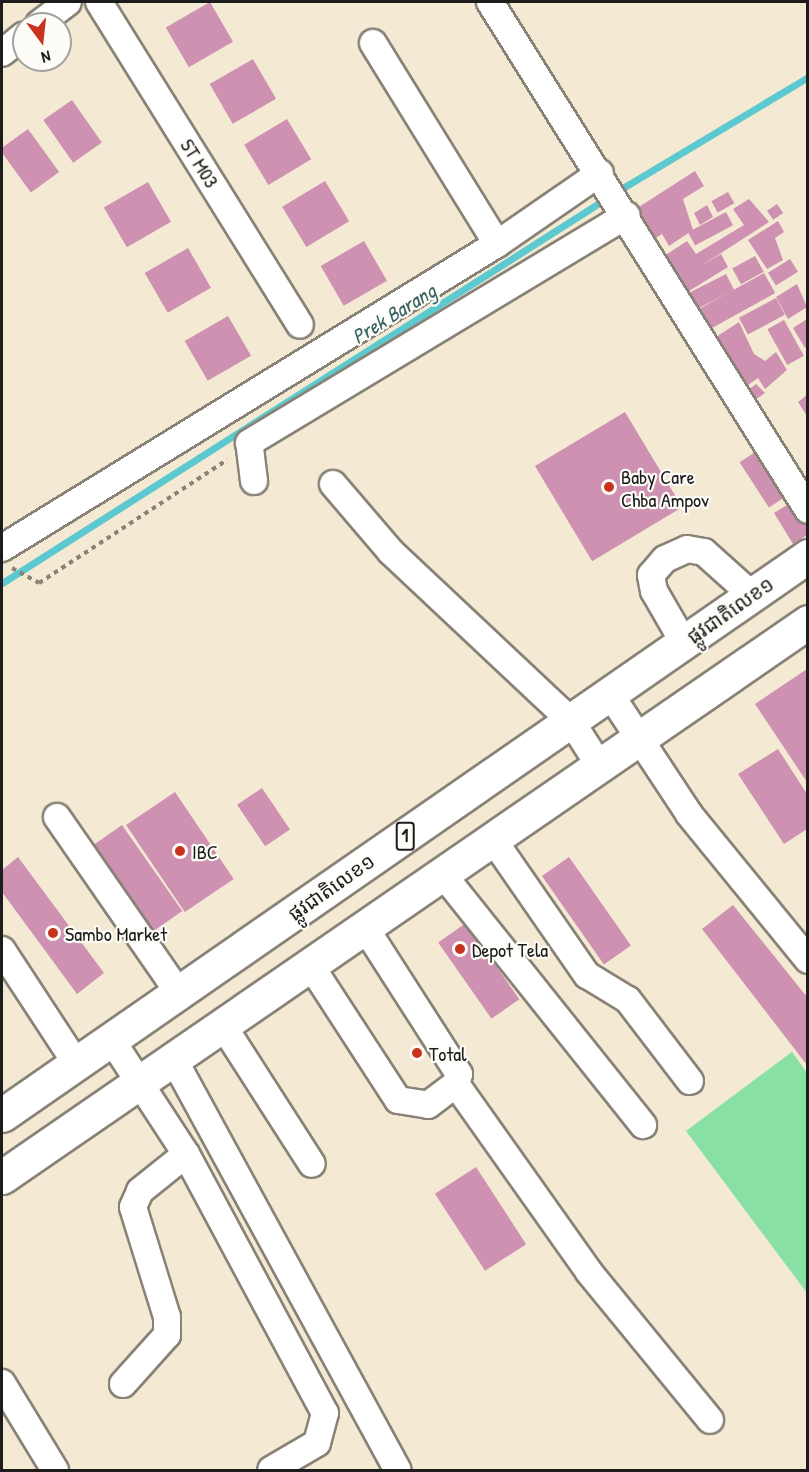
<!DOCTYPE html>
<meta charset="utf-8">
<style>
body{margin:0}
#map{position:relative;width:809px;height:1472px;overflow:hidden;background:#f4e9d2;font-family:"Patrick Hand","Noto Sans Khmer",sans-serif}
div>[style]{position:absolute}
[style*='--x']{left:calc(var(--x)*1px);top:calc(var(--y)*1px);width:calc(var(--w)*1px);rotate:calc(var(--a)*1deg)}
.green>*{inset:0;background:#88e0a5}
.stream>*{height:7px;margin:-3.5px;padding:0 3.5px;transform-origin:3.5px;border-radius:3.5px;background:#5cc9d0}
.building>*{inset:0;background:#ce91b2;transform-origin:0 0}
.path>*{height:4px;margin-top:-2px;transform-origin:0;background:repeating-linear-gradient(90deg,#888277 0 4.5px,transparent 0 9px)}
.roads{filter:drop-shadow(2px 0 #888277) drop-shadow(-2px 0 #888277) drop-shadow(0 2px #888277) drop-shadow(0 -2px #888277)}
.minor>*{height:26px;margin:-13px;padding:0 13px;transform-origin:13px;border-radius:13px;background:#fff}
.highway>*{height:33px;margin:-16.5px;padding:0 16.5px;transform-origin:16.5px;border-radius:16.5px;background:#fff}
.dots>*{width:16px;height:16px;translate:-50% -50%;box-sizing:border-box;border:3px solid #fdfcf7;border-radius:50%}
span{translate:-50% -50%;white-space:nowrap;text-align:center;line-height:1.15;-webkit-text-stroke:4.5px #fdfcf7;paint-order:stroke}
.shield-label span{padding:2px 4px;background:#fdfcf7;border:2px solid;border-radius:4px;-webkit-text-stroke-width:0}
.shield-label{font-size:18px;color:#1c1c1c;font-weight:700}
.street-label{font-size:20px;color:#1c1c1c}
.poi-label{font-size:20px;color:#1c1c1c}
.left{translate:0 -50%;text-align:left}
.water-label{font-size:21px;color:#366164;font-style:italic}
.frame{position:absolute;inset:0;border:3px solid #1c1c1c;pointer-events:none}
.north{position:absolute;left:12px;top:12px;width:60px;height:60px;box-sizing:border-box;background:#fdfcf7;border:2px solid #a3a29f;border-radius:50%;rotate:165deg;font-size:16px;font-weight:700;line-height:24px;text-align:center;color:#1c1c1c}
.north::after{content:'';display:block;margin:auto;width:21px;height:27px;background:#c8321e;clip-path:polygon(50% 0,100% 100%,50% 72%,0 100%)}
</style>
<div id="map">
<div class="green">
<i style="clip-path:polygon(792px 1052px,807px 1073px,807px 1293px,686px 1131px)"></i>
</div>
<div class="stream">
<i style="--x:616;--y:192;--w:224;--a:-30.9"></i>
<i style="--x:2;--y:583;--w:717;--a:-32.47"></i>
</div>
<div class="building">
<i style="left:210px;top:2px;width:46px;height:51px;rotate:60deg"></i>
<i style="left:253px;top:59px;width:46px;height:50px;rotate:60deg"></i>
<i style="left:72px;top:100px;width:52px;height:35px;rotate:55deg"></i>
<i style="left:287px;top:119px;width:47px;height:50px;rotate:59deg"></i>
<i style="left:28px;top:129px;width:53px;height:35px;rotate:54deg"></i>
<i style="clip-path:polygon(695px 171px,704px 186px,683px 199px,693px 230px,669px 246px,662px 234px,648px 243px,631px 212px)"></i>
<i style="left:325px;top:181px;width:47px;height:50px;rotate:59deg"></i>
<i style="left:148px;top:182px;width:46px;height:51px;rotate:60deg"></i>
<i style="left:728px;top:192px;width:13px;height:19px;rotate:61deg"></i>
<i style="clip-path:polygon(749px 199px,769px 222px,701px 266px,721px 254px,728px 267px,681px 296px,658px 260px,687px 241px,696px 254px,744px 225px,733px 209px)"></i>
<i style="left:777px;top:204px;width:11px;height:12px;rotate:56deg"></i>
<i style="clip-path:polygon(707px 205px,713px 217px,700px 225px,694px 213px)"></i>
<i style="left:726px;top:212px;width:15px;height:43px;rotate:62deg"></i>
<i style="clip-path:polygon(778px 221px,784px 232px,775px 238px,783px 260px,767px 269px,748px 240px)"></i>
<i style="left:364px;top:241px;width:46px;height:50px;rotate:60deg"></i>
<i style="left:188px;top:248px;width:46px;height:50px;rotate:60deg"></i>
<i style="left:755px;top:256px;width:18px;height:26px;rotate:61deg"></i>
<i style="left:790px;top:259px;width:15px;height:26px;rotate:58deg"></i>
<i style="left:764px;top:273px;width:23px;height:82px;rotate:61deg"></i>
<i style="left:726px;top:274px;width:18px;height:50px;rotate:63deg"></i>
<i style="clip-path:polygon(797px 284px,807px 307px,788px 319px,776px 297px)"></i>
<i style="left:776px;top:298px;width:19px;height:42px;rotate:62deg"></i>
<i style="left:228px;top:316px;width:46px;height:50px;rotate:60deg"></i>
<i style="clip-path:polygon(807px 319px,807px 346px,805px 348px,793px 328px)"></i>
<i style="left:784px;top:320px;width:41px;height:19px;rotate:61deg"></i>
<i style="clip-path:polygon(739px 322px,754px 354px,765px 361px,776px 352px,787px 370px,765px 389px,758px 378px,741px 390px,710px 341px)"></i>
<i style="clip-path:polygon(756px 384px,765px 393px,749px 404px,743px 394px)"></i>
<i style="clip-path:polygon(807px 395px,807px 416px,798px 402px)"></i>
<i style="left:625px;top:412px;width:111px;height:105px;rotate:59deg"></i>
<i style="left:763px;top:447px;width:54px;height:28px;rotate:57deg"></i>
<i style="clip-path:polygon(797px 499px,807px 517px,807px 535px,793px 544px,774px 513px)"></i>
<i style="clip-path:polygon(807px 669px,807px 782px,755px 704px)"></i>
<i style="clip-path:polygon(778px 749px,807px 794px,807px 829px,784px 844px,738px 774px)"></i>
<i style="left:262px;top:788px;width:50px;height:30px;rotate:56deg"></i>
<i style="left:175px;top:792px;width:105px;height:59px;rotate:56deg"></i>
<i style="left:122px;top:825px;width:105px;height:40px;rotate:55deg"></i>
<i style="clip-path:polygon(18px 857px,104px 973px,77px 994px,2px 892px,2px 870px)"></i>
<i style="left:569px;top:857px;width:108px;height:33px;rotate:55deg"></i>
<i style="clip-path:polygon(733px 905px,807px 997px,807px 1065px,702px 929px)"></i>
<i style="left:466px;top:923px;width:93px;height:34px;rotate:55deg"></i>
<i style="left:476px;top:1167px;width:92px;height:49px;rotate:57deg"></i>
</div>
<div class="path">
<i style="--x:12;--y:568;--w:31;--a:29"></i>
<i style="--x:39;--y:583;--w:225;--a:-33.2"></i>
</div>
<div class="roads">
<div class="minor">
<i style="--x:99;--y:2;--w:380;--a:58.1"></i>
<i style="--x:490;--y:2;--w:599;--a:57.95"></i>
<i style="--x:39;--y:24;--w:36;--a:-37"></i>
<i style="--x:373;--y:43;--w:236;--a:58.3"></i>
<i style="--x:2;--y:53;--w:28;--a:-39"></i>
<i style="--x:254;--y:481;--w:38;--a:-97"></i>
<i style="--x:249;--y:443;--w:441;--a:-31.1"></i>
<i style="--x:333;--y:484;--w:89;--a:49.5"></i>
<i style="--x:391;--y:552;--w:247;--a:43.2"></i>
<i style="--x:571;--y:721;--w:52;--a:57.5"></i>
<i style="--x:2;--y:548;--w:581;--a:-31.56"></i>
<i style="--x:497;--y:244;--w:125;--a:-34.6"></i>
<i style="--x:684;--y:643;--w:60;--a:-120"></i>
<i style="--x:654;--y:591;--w:16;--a:-101"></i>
<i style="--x:651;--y:575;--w:21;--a:-49"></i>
<i style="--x:665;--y:559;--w:24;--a:-24"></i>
<i style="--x:687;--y:549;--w:17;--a:10"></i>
<i style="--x:704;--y:552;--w:64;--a:41.9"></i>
<i style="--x:610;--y:694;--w:144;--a:56.6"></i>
<i style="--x:689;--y:814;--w:188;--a:50.8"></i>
<i style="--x:57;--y:817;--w:214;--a:55.3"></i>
<i style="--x:492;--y:838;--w:167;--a:55.3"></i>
<i style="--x:587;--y:975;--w:48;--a:31.4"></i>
<i style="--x:628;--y:1000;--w:102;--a:52.6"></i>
<i style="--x:441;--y:872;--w:324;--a:51.4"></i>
<i style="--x:2;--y:950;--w:135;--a:56.8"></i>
<i style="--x:309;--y:963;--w:163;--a:57"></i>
<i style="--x:398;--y:1100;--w:30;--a:9"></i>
<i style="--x:428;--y:1105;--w:35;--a:-37"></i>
<i style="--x:456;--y:1084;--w:10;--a:-73"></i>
<i style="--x:459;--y:1074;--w:176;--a:-122.7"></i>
<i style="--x:222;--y:1024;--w:166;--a:57.3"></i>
<i style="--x:111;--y:1039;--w:137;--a:56.9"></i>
<i style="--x:186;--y:1154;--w:294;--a:61.8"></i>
<i style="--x:325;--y:1413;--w:31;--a:105"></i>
<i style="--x:317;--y:1443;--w:53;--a:149.6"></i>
<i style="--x:173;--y:1058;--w:469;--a:61.4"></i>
<i style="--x:456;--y:1084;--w:230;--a:54.7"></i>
<i style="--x:589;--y:1272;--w:191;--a:50.7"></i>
<i style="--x:2;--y:1383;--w:102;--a:58.7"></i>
<i style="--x:123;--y:1384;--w:66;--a:-48.1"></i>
<i style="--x:167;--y:1335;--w:18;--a:-90"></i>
<i style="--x:167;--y:1317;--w:115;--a:-107.2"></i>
<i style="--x:133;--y:1207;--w:17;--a:-66"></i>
<i style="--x:140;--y:1191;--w:59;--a:-38.8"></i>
</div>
<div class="highway">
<i style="--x:2;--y:1115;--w:981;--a:-34.74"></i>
<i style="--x:2;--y:1177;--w:979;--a:-34.55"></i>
</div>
</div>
<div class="dots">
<i style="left:609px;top:487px;background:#c8321e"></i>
<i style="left:180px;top:851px;background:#c8321e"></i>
<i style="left:53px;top:933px;background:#c8321e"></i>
<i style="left:460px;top:949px;background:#c8321e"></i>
<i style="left:417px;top:1053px;background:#c8321e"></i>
</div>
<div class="shield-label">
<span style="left:405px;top:836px">1</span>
</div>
<div class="street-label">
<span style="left:200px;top:163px;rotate:58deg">ST M03</span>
<span style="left:730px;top:610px;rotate:-35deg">ផ្លូវជាតិលេខ១</span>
<span style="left:331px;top:887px;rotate:-35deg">ផ្លូវជាតិលេខ១</span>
</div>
<div class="poi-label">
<span class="left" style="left:621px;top:488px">Baby Care<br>Chba Ampov</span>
<span class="left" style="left:192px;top:851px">IBC</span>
<span class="left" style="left:65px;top:933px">Sambo Market</span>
<span class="left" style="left:472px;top:949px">Depot Tela</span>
<span class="left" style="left:429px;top:1053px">Total</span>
</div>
<div class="water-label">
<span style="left:394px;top:314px;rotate:-32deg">Prek Barang</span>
</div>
<div class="frame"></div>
<div class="north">N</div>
</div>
